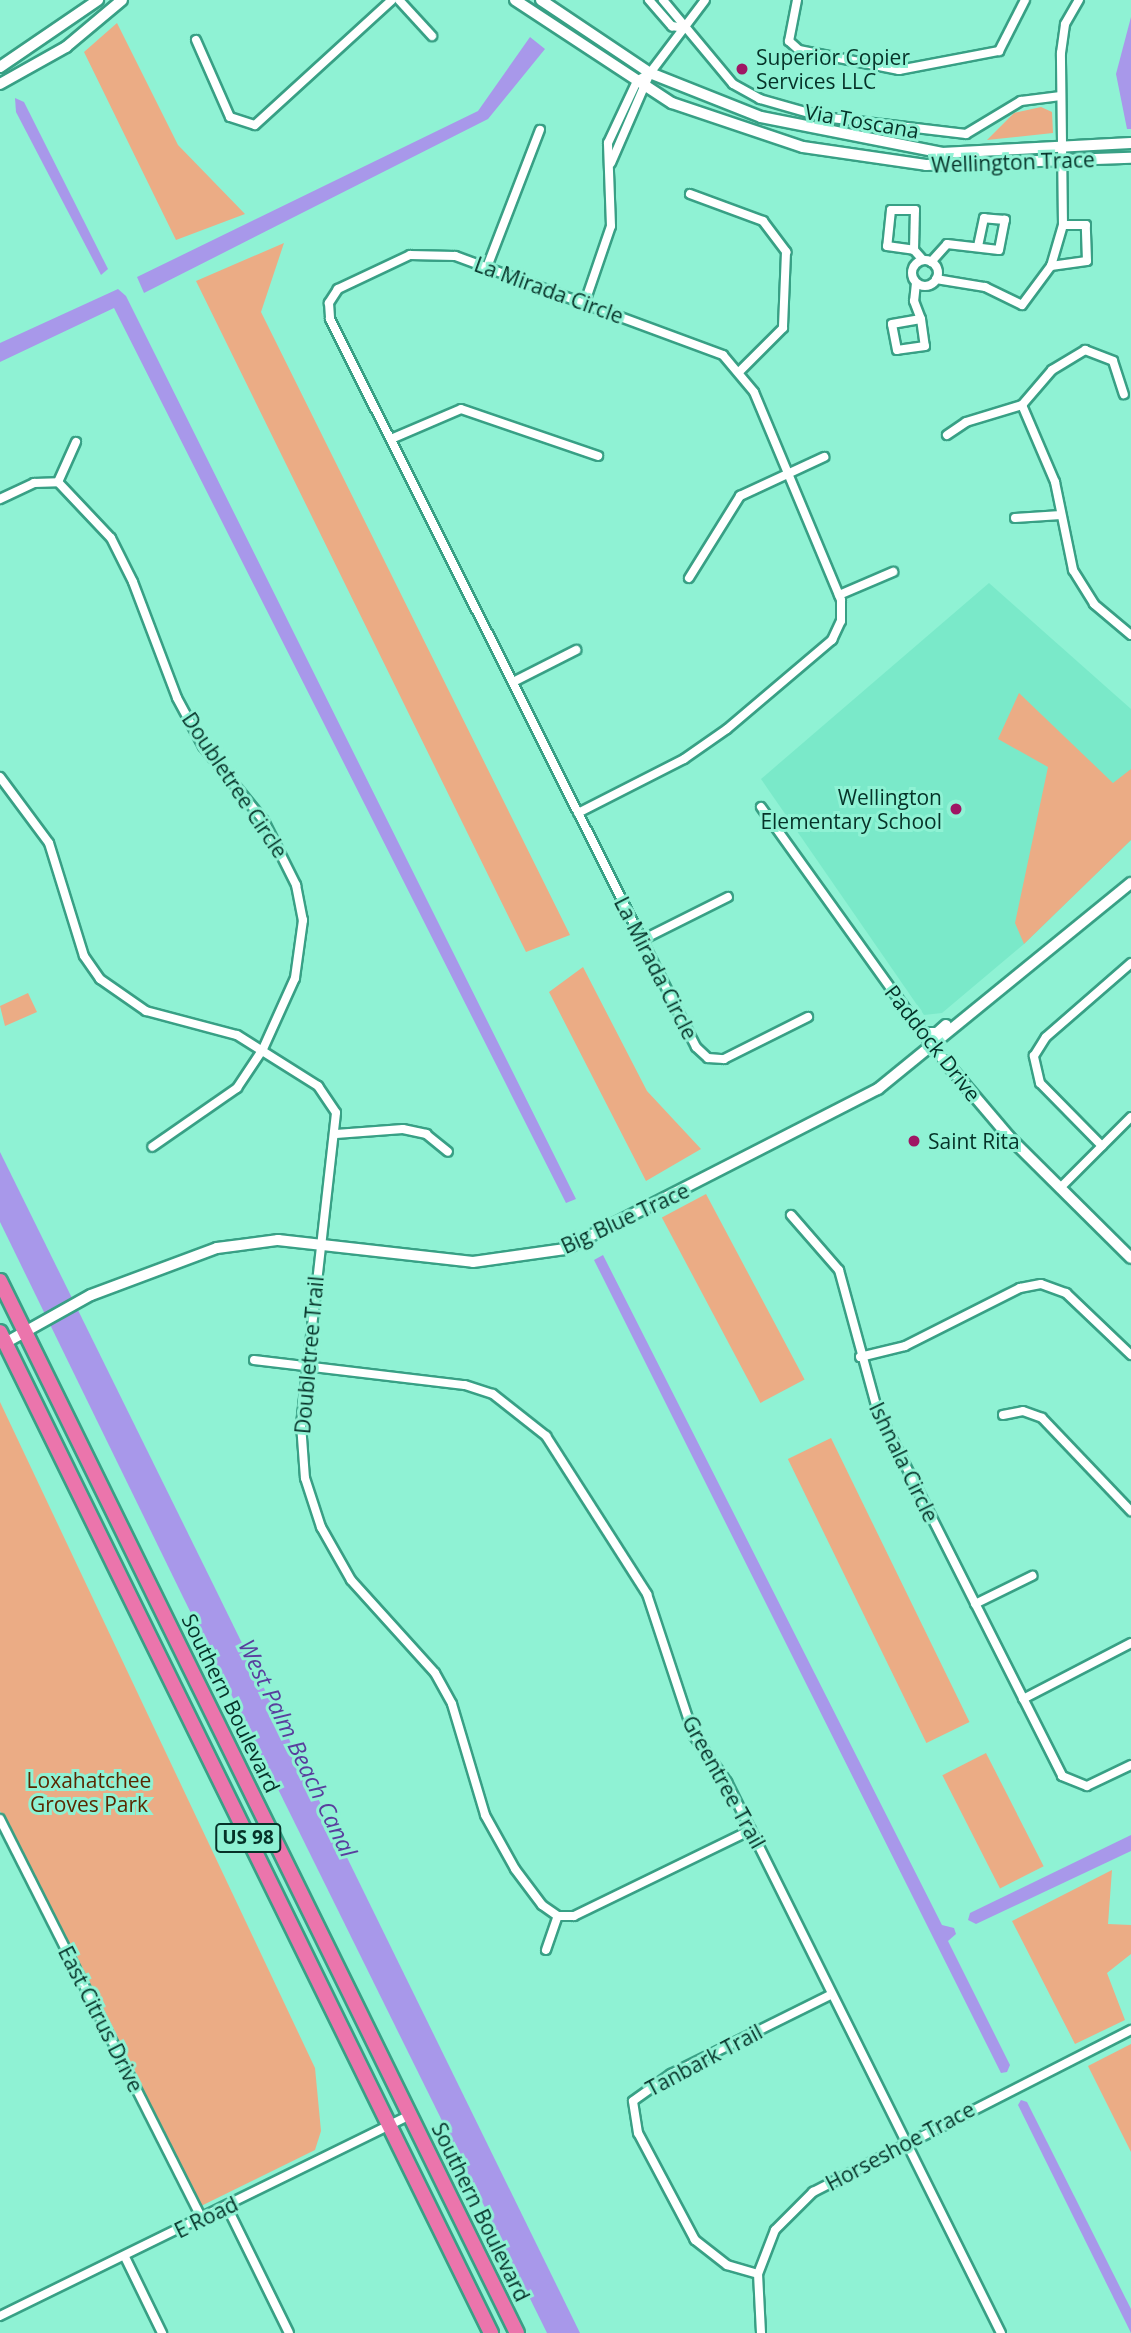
<!DOCTYPE html>
<style>
body{margin:0}
#map{position:relative;width:1131px;height:2333px;overflow:hidden;background:#8ff2d4;font-family:"Open Sans",sans-serif}
div>[style]{position:absolute}
[style*='--x']{left:calc(var(--x)*1px);top:calc(var(--y)*1px);width:calc(var(--w)*1px);rotate:calc(var(--a)*1deg)}
.built>*{inset:0;background:#7ae9c9}
.green>*{inset:0;background:#ebac85;transform-origin:0 0}
.water>*{inset:0;background:#a898ea}
.roads{filter:drop-shadow(2px 0 #38a085) drop-shadow(-2px 0 #38a085) drop-shadow(0 2px #38a085) drop-shadow(0 -2px #38a085)}
.street>*{height:8px;margin:-4px;padding:0 4px;transform-origin:4px;border-radius:4px;background:#fff}
.street>.ring{margin:-4px;padding:0;box-sizing:content-box;background:none;border:8px solid #fff;border-radius:50%}
.secondary>*{height:10px;margin:-5px;padding:0 5px;transform-origin:5px;border-radius:5px;background:#fff}
.highway>*{height:14px;margin:-7px;padding:0 7px;transform-origin:7px;border-radius:7px;background:#eb75ac}
.dots>*{width:19px;height:19px;translate:-50% -50%;box-sizing:border-box;border:4px solid #8ff2d4;border-radius:50%}
span{translate:-50% -50%;white-space:nowrap;text-align:center;line-height:1.15;-webkit-text-stroke:6px #8ff2d4;paint-order:stroke}
.shield-label span{padding:2px 5px;background:#8ff2d4;border:2px solid;border-radius:5px;-webkit-text-stroke-width:0}
.shield-label{font-size:19px;color:#053228;font-weight:700}
.poi-label{font-size:21px;color:#053228}
.left{translate:0 -50%;text-align:left}
.right{translate:-100% -50%;text-align:right}
.street-label{font-size:21px;color:#053228}
.park-label{font-size:21px;color:#5a2700}
.water-label{font-size:23px;color:#593e9d;font-style:italic}
</style>
<div id="map">
<div class="built">
<i style="clip-path:polygon(989px 583px,1131px 709px,1131px 840px,1024px 944px,942px 1013px,924px 1015px,761px 779px)"></i>
</div>
<div class="green">
<i style="clip-path:polygon(117px 23px,178px 145px,245px 214px,176px 240px,84px 52px)"></i>
<i style="clip-path:polygon(1041px 107px,1052px 112px,1053px 133px,987px 140px,1014px 113px)"></i>
<i style="clip-path:polygon(284px 243px,261px 312px,570px 935px,526px 952px,196px 281px)"></i>
<i style="clip-path:polygon(1019px 693px,1113px 783px,1131px 769px,1131px 840px,1024px 944px,1015px 923px,1048px 767px,998px 739px)"></i>
<i style="clip-path:polygon(583px 967px,647px 1091px,701px 1149px,646px 1181px,549px 992px)"></i>
<i style="clip-path:polygon(28px 993px,37px 1012px,5px 1026px,0 1006px)"></i>
<i style="left:706px;top:1194px;width:210px;height:50px;rotate:62deg"></i>
<i style="clip-path:polygon(0 1402px,315px 2068px,321px 2131px,315px 2150px,201px 2206px,0 1811px)"></i>
<i style="left:831px;top:1438px;width:316px;height:48px;rotate:64deg"></i>
<i style="left:986px;top:1753px;width:127px;height:49px;rotate:63deg"></i>
<i style="clip-path:polygon(1112px 1870px,1108px 1924px,1131px 1925px,1131px 1954px,1107px 1973px,1125px 2020px,1075px 2044px,1012px 1921px)"></i>
<i style="clip-path:polygon(1131px 2044px,1131px 2152px,1088px 2066px)"></i>
</div>
<div class="water">
<i style="clip-path:polygon(1131px 17px,1131px 129px,1127px 129px,1116px 74px)"></i>
<i style="clip-path:polygon(530px 37px,545px 49px,488px 119px,144px 293px,137px 277px,478px 111px)"></i>
<i style="clip-path:polygon(15px 98px,24px 102px,108px 269px,101px 275px,16px 112px)"></i>
<i style="clip-path:polygon(118px 289px,126px 296px,576px 1199px,566px 1203px,114px 308px,0 362px,0 343px)"></i>
<i style="clip-path:polygon(0 1152px,213px 1584px,580px 2333px,547px 2333px,184px 1599px,0 1222px)"></i>
<i style="clip-path:polygon(603px 1255px,942px 1925px,954px 1928px,956px 1934px,948px 1941px,1010px 2065px,1007px 2072px,1001px 2073px,594px 1260px)"></i>
<i style="clip-path:polygon(1131px 1835px,1131px 1851px,976px 1924px,968px 1920px,970px 1913px)"></i>
<i style="clip-path:polygon(1021px 2100px,1027px 2102px,1131px 2309px,1131px 2333px,1018px 2105px)"></i>
</div>
<div class="roads">
<div class="street">
<i style="--x:399;--y:0;--w:49;--a:47.5"></i>
<i style="--x:649;--y:0;--w:35;--a:49"></i>
<i style="--x:672;--y:26;--w:11;--a:10"></i>
<i style="--x:663;--y:0;--w:109;--a:50.2"></i>
<i style="--x:733;--y:84;--w:31;--a:29"></i>
<i style="--x:760;--y:99;--w:66;--a:15.9"></i>
<i style="--x:823;--y:117;--w:144;--a:6.8"></i>
<i style="--x:966;--y:134;--w:64;--a:-31"></i>
<i style="--x:1021;--y:101;--w:40;--a:-7.1"></i>
<i style="--x:797;--y:0;--w:42;--a:101"></i>
<i style="--x:789;--y:41;--w:13;--a:42"></i>
<i style="--x:799;--y:50;--w:102;--a:11.3"></i>
<i style="--x:899;--y:70;--w:102;--a:-10.8"></i>
<i style="--x:999;--y:51;--w:57;--a:-63"></i>
<i style="--x:196;--y:40;--w:84;--a:66.2"></i>
<i style="--x:230;--y:117;--w:26;--a:18"></i>
<i style="--x:255;--y:125;--w:185;--a:-42.4"></i>
<i style="--x:611;--y:163;--w:98;--a:-66.6"></i>
<i style="--x:690;--y:194;--w:78;--a:20.3"></i>
<i style="--x:763;--y:221;--w:39;--a:53"></i>
<i style="--x:786;--y:252;--w:76;--a:92.3"></i>
<i style="--x:783;--y:328;--w:61;--a:135"></i>
<i style="--x:914;--y:250;--w:40;--a:-88.6"></i>
<i style="--x:915;--y:210;--w:24;--a:180"></i>
<i style="--x:891;--y:210;--w:36;--a:96"></i>
<i style="--x:887;--y:246;--w:27;--a:8"></i>
<i style="--x:914;--y:250;--w:13;--a:48"></i>
<i class="ring" style="left:912px;top:260px;width:18px;height:18px"></i>
<i style="--x:931;--y:262;--w:24;--a:-48"></i>
<i style="--x:947;--y:244;--w:52;--a:6.6"></i>
<i style="--x:999;--y:250;--w:31;--a:-79"></i>
<i style="--x:1005;--y:220;--w:21;--a:-175"></i>
<i style="--x:984;--y:218;--w:29;--a:102"></i>
<i style="--x:1051;--y:266;--w:36;--a:-8"></i>
<i style="--x:1087;--y:261;--w:36;--a:-92"></i>
<i style="--x:1086;--y:225;--w:23;--a:180"></i>
<i style="--x:487;--y:267;--w:147;--a:-68.9"></i>
<i style="--x:936;--y:279;--w:50;--a:9.3"></i>
<i style="--x:985;--y:287;--w:41;--a:25.9"></i>
<i style="--x:1022;--y:305;--w:49;--a:-53.4"></i>
<i style="--x:1051;--y:266;--w:43;--a:-73.7"></i>
<i style="--x:1063;--y:225;--w:172;--a:-90.7"></i>
<i style="--x:1061;--y:53;--w:29;--a:-82"></i>
<i style="--x:1065;--y:24;--w:28;--a:-60"></i>
<i style="--x:916;--y:283;--w:18;--a:96"></i>
<i style="--x:914;--y:301;--w:19;--a:69"></i>
<i style="--x:921;--y:319;--w:27;--a:82"></i>
<i style="--x:925;--y:346;--w:28;--a:172"></i>
<i style="--x:897;--y:350;--w:26;--a:-101"></i>
<i style="--x:892;--y:324;--w:29;--a:-10"></i>
<i style="--x:585;--y:302;--w:80;--a:-71.1"></i>
<i style="--x:611;--y:226;--w:83;--a:-92.1"></i>
<i style="--x:608;--y:143;--w:68;--a:-64.9"></i>
<i style="--x:637;--y:81;--w:15;--a:-32"></i>
<i style="--x:650;--y:73;--w:91;--a:-53"></i>
<i style="--x:1022;--y:405;--w:84;--a:66.8"></i>
<i style="--x:1055;--y:482;--w:90;--a:78.4"></i>
<i style="--x:1073;--y:570;--w:40;--a:58"></i>
<i style="--x:1094;--y:604;--w:48;--a:40"></i>
<i style="--x:947;--y:435;--w:23;--a:-34"></i>
<i style="--x:966;--y:422;--w:59;--a:-16.9"></i>
<i style="--x:1022;--y:405;--w:46;--a:-49.4"></i>
<i style="--x:1052;--y:370;--w:39;--a:-31"></i>
<i style="--x:1085;--y:350;--w:30;--a:21"></i>
<i style="--x:1113;--y:361;--w:35;--a:72"></i>
<i style="--x:391;--y:439;--w:76;--a:-23.2"></i>
<i style="--x:461;--y:409;--w:145;--a:18.9"></i>
<i style="--x:58;--y:482;--w:44;--a:-65.8"></i>
<i style="--x:0;--y:499;--w:38;--a:-25"></i>
<i style="--x:34;--y:483;--w:24;--a:-2"></i>
<i style="--x:58;--y:482;--w:77;--a:46.6"></i>
<i style="--x:111;--y:538;--w:49;--a:63.4"></i>
<i style="--x:133;--y:582;--w:124;--a:69.2"></i>
<i style="--x:177;--y:698;--w:55;--a:61.6"></i>
<i style="--x:203;--y:746;--w:97;--a:50.9"></i>
<i style="--x:264;--y:821;--w:72;--a:63.4"></i>
<i style="--x:296;--y:885;--w:36;--a:79"></i>
<i style="--x:303;--y:920;--w:59;--a:97.9"></i>
<i style="--x:295;--y:978;--w:78;--a:114.3"></i>
<i style="--x:263;--y:1049;--w:47;--a:123.7"></i>
<i style="--x:237;--y:1088;--w:103;--a:145.2"></i>
<i style="--x:1015;--y:518;--w:46;--a:-3.7"></i>
<i style="--x:689;--y:578;--w:97;--a:-58.1"></i>
<i style="--x:740;--y:496;--w:93;--a:-24.9"></i>
<i style="--x:839;--y:595;--w:59;--a:-23.1"></i>
<i style="--x:513;--y:682;--w:71;--a:-26.9"></i>
<i style="--x:0;--y:777;--w:82;--a:53.4"></i>
<i style="--x:49;--y:843;--w:118;--a:72.8"></i>
<i style="--x:84;--y:956;--w:28;--a:55"></i>
<i style="--x:100;--y:979;--w:56;--a:34.8"></i>
<i style="--x:146;--y:1011;--w:94;--a:14.8"></i>
<i style="--x:237;--y:1035;--w:96;--a:32.2"></i>
<i style="--x:318;--y:1086;--w:32;--a:56"></i>
<i style="--x:336;--y:1113;--w:313;--a:96.4"></i>
<i style="--x:301;--y:1424;--w:54;--a:85.8"></i>
<i style="--x:305;--y:1478;--w:52;--a:71.9"></i>
<i style="--x:321;--y:1527;--w:61;--a:60.5"></i>
<i style="--x:351;--y:1580;--w:125;--a:47.9"></i>
<i style="--x:435;--y:1673;--w:35;--a:61"></i>
<i style="--x:452;--y:1704;--w:116;--a:73.4"></i>
<i style="--x:485;--y:1815;--w:62;--a:60.9"></i>
<i style="--x:515;--y:1869;--w:45;--a:53.1"></i>
<i style="--x:542;--y:1905;--w:19;--a:35"></i>
<i style="--x:558;--y:1916;--w:16;--a:0"></i>
<i style="--x:574;--y:1916;--w:197;--a:-25.9"></i>
<i style="--x:761;--y:807;--w:294;--a:54.4"></i>
<i style="--x:578;--y:813;--w:119;--a:-27"></i>
<i style="--x:684;--y:759;--w:52;--a:-34.9"></i>
<i style="--x:727;--y:729;--w:138;--a:-40.3"></i>
<i style="--x:832;--y:640;--w:21;--a:-65"></i>
<i style="--x:841;--y:621;--w:21;--a:-90"></i>
<i style="--x:841;--y:600;--w:225;--a:-112.7"></i>
<i style="--x:754;--y:392;--w:48;--a:-130"></i>
<i style="--x:723;--y:355;--w:286;--a:-159.7"></i>
<i style="--x:455;--y:256;--w:45;--a:-178.7"></i>
<i style="--x:410;--y:255;--w:80;--a:154.7"></i>
<i style="--x:338;--y:289;--w:17;--a:123"></i>
<i style="--x:329;--y:303;--w:16;--a:86"></i>
<i style="--x:330;--y:319;--w:695;--a:63.32"></i>
<i style="--x:642;--y:940;--w:120;--a:63.2"></i>
<i style="--x:696;--y:1047;--w:16;--a:43"></i>
<i style="--x:708;--y:1058;--w:16;--a:4"></i>
<i style="--x:724;--y:1059;--w:94;--a:-26.6"></i>
<i style="--x:642;--y:940;--w:96;--a:-26.6"></i>
<i style="--x:336;--y:1134;--w:67;--a:-4.3"></i>
<i style="--x:403;--y:1129;--w:24;--a:12"></i>
<i style="--x:426;--y:1134;--w:28;--a:39"></i>
<i style="--x:1102;--y:1146;--w:88;--a:-134.5"></i>
<i style="--x:1040;--y:1083;--w:28;--a:-103"></i>
<i style="--x:1034;--y:1056;--w:22;--a:-58"></i>
<i style="--x:1046;--y:1037;--w:113;--a:-41"></i>
<i style="--x:1060;--y:1188;--w:100;--a:-45"></i>
<i style="--x:791;--y:1215;--w:73;--a:48.9"></i>
<i style="--x:839;--y:1270;--w:144;--a:74.7"></i>
<i style="--x:877;--y:1409;--w:411;--a:63.2"></i>
<i style="--x:1062;--y:1776;--w:27;--a:22"></i>
<i style="--x:1087;--y:1786;--w:49;--a:-25.5"></i>
<i style="--x:860;--y:1357;--w:46;--a:-13.7"></i>
<i style="--x:905;--y:1346;--w:129;--a:-26.8"></i>
<i style="--x:1020;--y:1288;--w:21;--a:-11"></i>
<i style="--x:1041;--y:1284;--w:27;--a:20"></i>
<i style="--x:1066;--y:1293;--w:90;--a:43.6"></i>
<i style="--x:254;--y:1360;--w:212;--a:6.8"></i>
<i style="--x:465;--y:1385;--w:29;--a:18"></i>
<i style="--x:493;--y:1394;--w:68;--a:38.4"></i>
<i style="--x:546;--y:1436;--w:188;--a:57.4"></i>
<i style="--x:647;--y:1594;--w:150;--a:71.7"></i>
<i style="--x:694;--y:1736;--w:57;--a:54.3"></i>
<i style="--x:727;--y:1782;--w:615;--a:63.56"></i>
<i style="--x:1003;--y:1415;--w:20;--a:-11"></i>
<i style="--x:1023;--y:1411;--w:20;--a:20"></i>
<i style="--x:1042;--y:1418;--w:129;--a:46.3"></i>
<i style="--x:975;--y:1604;--w:64;--a:-26.2"></i>
<i style="--x:1023;--y:1699;--w:122;--a:-27.4"></i>
<i style="--x:0;--y:1819;--w:448;--a:63.2"></i>
<i style="--x:546;--y:1950;--w:36;--a:-71"></i>
<i style="--x:227;--y:2207;--w:140;--a:63.8"></i>
<i style="--x:125;--y:2257;--w:85;--a:64"></i>
<i style="--x:758;--y:2274;--w:32;--a:-164"></i>
<i style="--x:727;--y:2265;--w:41;--a:-142"></i>
<i style="--x:695;--y:2240;--w:121;--a:-118"></i>
<i style="--x:638;--y:2133;--w:32;--a:-99"></i>
<i style="--x:633;--y:2101;--w:47;--a:-35.4"></i>
<i style="--x:671;--y:2074;--w:178;--a:-26.4"></i>
<i style="--x:0;--y:2316;--w:457;--a:-26.1"></i>
<i style="--x:761;--y:2333;--w:59;--a:-92.9"></i>
<i style="--x:758;--y:2274;--w:47;--a:-68.9"></i>
<i style="--x:775;--y:2230;--w:54;--a:-45"></i>
<i style="--x:813;--y:2192;--w:357;--a:-27"></i>
</div>
<div class="secondary">
<i style="--x:515;--y:0;--w:188;--a:33.3"></i>
<i style="--x:672;--y:103;--w:138;--a:18.6"></i>
<i style="--x:803;--y:147;--w:124;--a:8.3"></i>
<i style="--x:926;--y:165;--w:205;--a:-2"></i>
<i style="--x:541;--y:0;--w:131;--a:33.8"></i>
<i style="--x:650;--y:73;--w:119;--a:21.6"></i>
<i style="--x:761;--y:117;--w:185;--a:11.2"></i>
<i style="--x:942;--y:153;--w:189;--a:-3"></i>
<i style="--x:0;--y:67;--w:119;--a:-34.4"></i>
<i style="--x:0;--y:84;--w:76;--a:-29.3"></i>
<i style="--x:66;--y:47;--w:73;--a:-40"></i>
<i style="--x:922;--y:1033;--w:15;--a:0"></i>
<i style="--x:937;--y:1033;--w:12;--a:-42"></i>
<i style="--x:932;--y:1046;--w:121;--a:49.7"></i>
<i style="--x:1010;--y:1138;--w:170;--a:44.8"></i>
<i style="--x:5;--y:1343;--w:98;--a:-29.2"></i>
<i style="--x:91;--y:1295;--w:134;--a:-20.5"></i>
<i style="--x:217;--y:1248;--w:62;--a:-7.5"></i>
<i style="--x:278;--y:1240;--w:196;--a:6.4"></i>
<i style="--x:473;--y:1262;--w:93;--a:-8"></i>
<i style="--x:565;--y:1249;--w:352;--a:-27.1"></i>
<i style="--x:878;--y:1089;--w:326;--a:-39.2"></i>
</div>
<div class="highway">
<i style="--x:0;--y:1281;--w:1172;--a:63.83"></i>
<i style="--x:0;--y:1332;--w:1115;--a:63.87"></i>
</div>
</div>
<div class="dots">
<i style="left:742px;top:69px;background:#9f1664"></i>
<i style="left:956px;top:809px;background:#9f1664"></i>
<i style="left:914px;top:1141px;background:#9f1664"></i>
</div>
<div class="shield-label">
<span style="left:248px;top:1838px">US 98</span>
</div>
<div class="poi-label">
<span class="left" style="left:756px;top:69px">Superior Copier<br>Services LLC</span>
<span class="right" style="left:942px;top:809px">Wellington<br>Elementary School</span>
<span class="left" style="left:928px;top:1141px">Saint Rita</span>
</div>
<div class="street-label">
<span style="left:862px;top:121px;rotate:10deg">Via Toscana</span>
<span style="left:1013px;top:162px;rotate:-2deg">Wellington Trace</span>
<span style="left:549px;top:290px;rotate:20deg">La Mirada Circle</span>
<span style="left:235px;top:785px;rotate:56deg">Doubletree Circle</span>
<span style="left:656px;top:968px;rotate:63deg">La Mirada Circle</span>
<span style="left:933px;top:1043px;rotate:52deg">Paddock Drive</span>
<span style="left:625px;top:1218px;rotate:-25deg">Big Blue Trace</span>
<span style="left:309px;top:1355px;rotate:-85deg">Doubletree Trail</span>
<span style="left:904px;top:1462px;rotate:64deg">Ishnala Circle</span>
<span style="left:231px;top:1703px;rotate:64deg">Southern Boulevard</span>
<span style="left:724px;top:1782px;rotate:61deg">Greentree Trail</span>
<span style="left:101px;top:2019px;rotate:63deg">East Citrus Drive</span>
<span style="left:704px;top:2060px;rotate:-28deg">Tanbark Trail</span>
<span style="left:900px;top:2146px;rotate:-28deg">Horseshoe Trace</span>
<span style="left:481px;top:2212px;rotate:64deg">Southern Boulevard</span>
<span style="left:206px;top:2217px;rotate:-26deg">E Road</span>
</div>
<div class="park-label">
<span style="left:89px;top:1792px">Loxahatchee<br>Groves Park</span>
</div>
<div class="water-label">
<span style="left:298px;top:1748px;rotate:64deg">West Palm Beach Canal</span>
</div>
</div>
